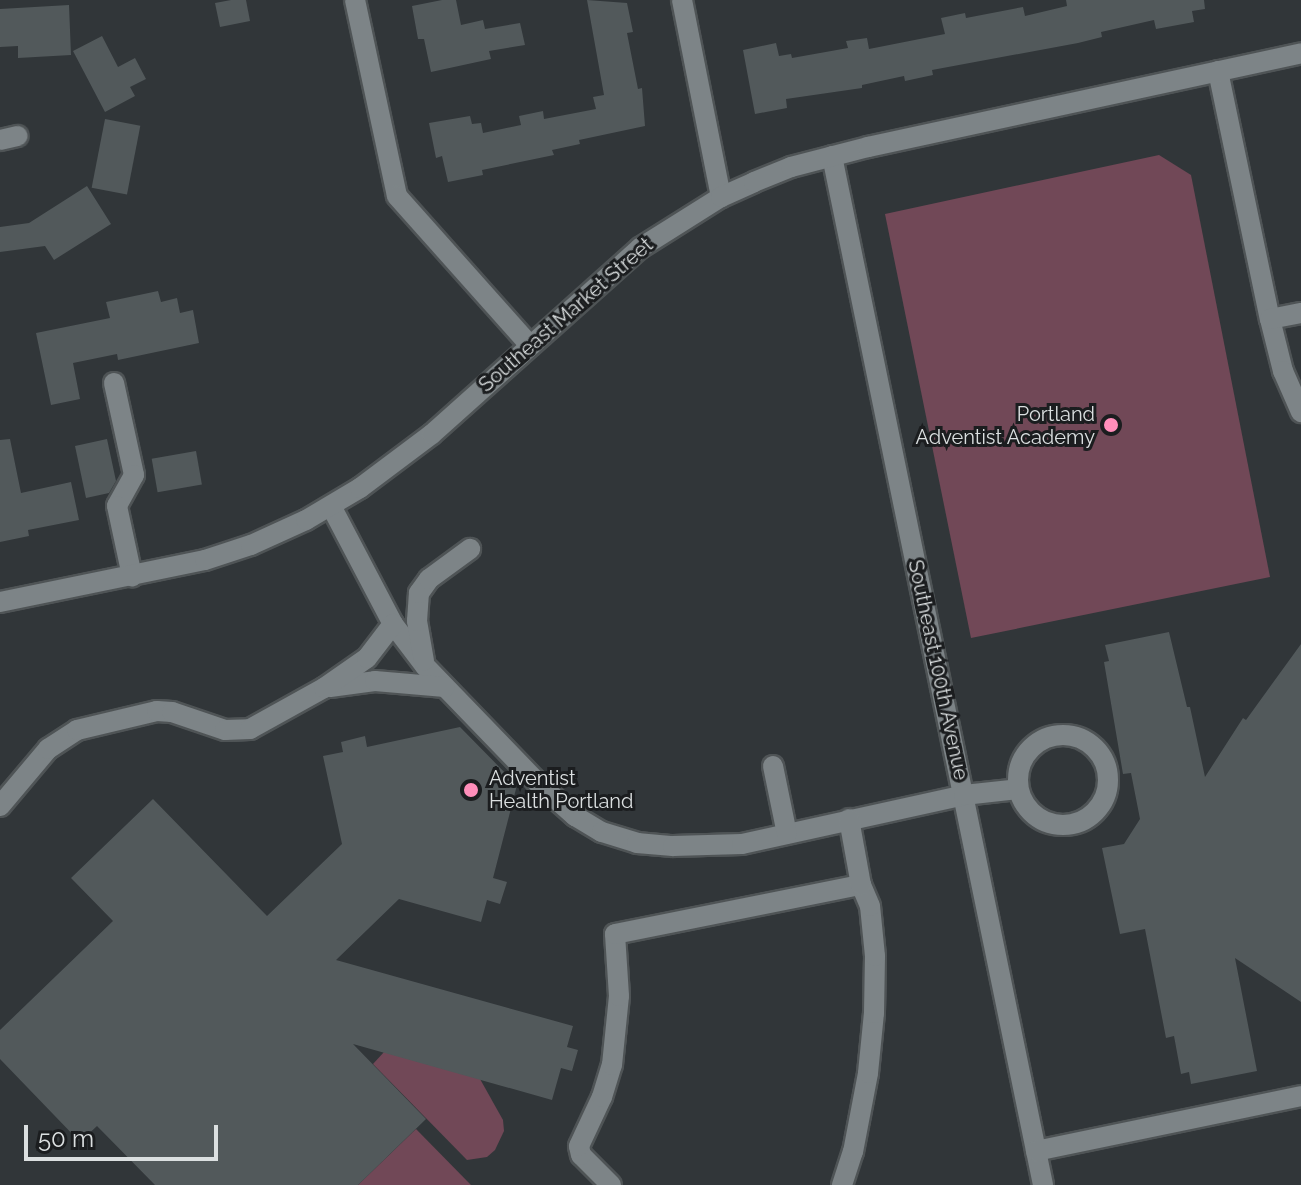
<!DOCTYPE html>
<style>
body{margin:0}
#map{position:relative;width:1301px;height:1185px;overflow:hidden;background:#313639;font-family:Raleway,sans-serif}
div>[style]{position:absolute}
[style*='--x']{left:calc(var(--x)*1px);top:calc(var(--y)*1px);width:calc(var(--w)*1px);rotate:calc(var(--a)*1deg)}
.green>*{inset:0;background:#714857}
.building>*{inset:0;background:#52595b;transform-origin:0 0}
.roads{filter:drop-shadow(2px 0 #4f5456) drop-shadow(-2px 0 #4f5456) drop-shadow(0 2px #4f5456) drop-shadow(0 -2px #4f5456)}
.minor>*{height:20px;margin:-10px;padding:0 10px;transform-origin:10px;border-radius:10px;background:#7d8487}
.minor>.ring{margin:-10px;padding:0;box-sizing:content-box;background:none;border:20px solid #7d8487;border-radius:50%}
.dots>*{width:22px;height:22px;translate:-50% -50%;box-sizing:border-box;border:4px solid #1b1d1f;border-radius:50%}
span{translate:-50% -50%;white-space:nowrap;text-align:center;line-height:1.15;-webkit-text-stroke:6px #1b1d1f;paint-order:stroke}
.street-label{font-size:20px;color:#dbdfe0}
.poi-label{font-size:20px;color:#dbdfe0}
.right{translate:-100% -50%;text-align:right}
.left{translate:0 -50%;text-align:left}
.scale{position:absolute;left:24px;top:1125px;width:194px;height:36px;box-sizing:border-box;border:4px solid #dbdfe0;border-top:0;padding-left:10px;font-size:24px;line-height:28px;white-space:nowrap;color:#dbdfe0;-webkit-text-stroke:6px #1b1d1f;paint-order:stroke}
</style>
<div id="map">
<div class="green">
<i style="clip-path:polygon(1159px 155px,1191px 175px,1270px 577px,971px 638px,885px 214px)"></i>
<i style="clip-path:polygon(384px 1052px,480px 1079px,503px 1120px,504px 1131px,495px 1150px,487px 1157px,467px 1160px,373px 1064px)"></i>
<i style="clip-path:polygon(416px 1129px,471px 1185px,358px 1185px)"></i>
</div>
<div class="building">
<i style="clip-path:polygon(231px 0,246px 0,250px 21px,220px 27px,215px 3px)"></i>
<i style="clip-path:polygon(442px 0,456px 0,461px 25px,483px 20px,485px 29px,520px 23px,525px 45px,489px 51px,491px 59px,431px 72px,424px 39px,418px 39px,412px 6px)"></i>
<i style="clip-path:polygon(587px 0,627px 3px,633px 32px,627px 33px,638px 89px,642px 88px,645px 126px,579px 140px,580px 144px,552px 150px,554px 155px,482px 170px,483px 175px,448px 182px,442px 156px,436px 158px,429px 123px,470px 116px,472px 124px,481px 123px,483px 133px,521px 125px,519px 116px,543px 111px,544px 119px,596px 109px,593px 97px,604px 95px)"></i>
<i style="clip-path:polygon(1066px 0,1204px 0,1205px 9px,1192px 11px,1194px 22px,1156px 29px,1154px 20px,1101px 32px,1102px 37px,1078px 43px,932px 70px,933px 75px,905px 81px,904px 76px,862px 85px,862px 88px,786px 99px,787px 108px,755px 114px,743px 50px,776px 43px,779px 56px,791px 54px,792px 58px,848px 48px,846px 41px,867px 38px,869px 49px,945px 34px,941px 18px,965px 13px,966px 18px,1023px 7px,1025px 16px,1067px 6px)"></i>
<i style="clip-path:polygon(69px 5px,71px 55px,18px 58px,18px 46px,0 47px,0 9px)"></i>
<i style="clip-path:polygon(102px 36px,118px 67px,135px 58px,146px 79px,130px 87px,135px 96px,105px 112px,73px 51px)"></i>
<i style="left:105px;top:119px;width:36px;height:70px;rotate:11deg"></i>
<i style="clip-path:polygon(87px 186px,111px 224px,54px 260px,45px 246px,0 252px,0 227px,29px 223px)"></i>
<i style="clip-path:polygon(158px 291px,161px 302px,177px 298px,180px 313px,193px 310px,199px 343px,118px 360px,117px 354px,73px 363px,80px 399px,51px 405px,36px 333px,110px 318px,106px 302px)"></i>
<i style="clip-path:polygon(10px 439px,21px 493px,71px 482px,79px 520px,28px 530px,29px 536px,0 542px,0 440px)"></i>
<i style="clip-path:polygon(107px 439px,116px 481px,109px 493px,86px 498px,75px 446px)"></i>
<i style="left:196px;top:451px;width:34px;height:45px;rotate:80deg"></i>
<i style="clip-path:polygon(1169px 632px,1187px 707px,1190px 707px,1205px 777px,1243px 718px,1246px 720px,1301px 644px,1301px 1002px,1235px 958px,1257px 1071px,1191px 1084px,1189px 1072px,1181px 1074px,1174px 1036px,1166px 1038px,1145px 929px,1120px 934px,1102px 848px,1124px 844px,1140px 819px,1131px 773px,1123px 774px,1104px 662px,1109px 661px,1105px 645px)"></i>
<i style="clip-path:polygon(460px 727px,517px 785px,493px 878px,507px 882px,500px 904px,487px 900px,481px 922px,399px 899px,336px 960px,573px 1026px,567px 1047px,578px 1050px,572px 1071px,561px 1068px,552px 1100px,353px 1044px,426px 1119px,358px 1185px,155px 1185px,97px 1126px,80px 1142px,0 1059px,0 1030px,113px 921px,71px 878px,153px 799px,267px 916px,342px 844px,323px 756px,343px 752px,341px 742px,365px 736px,367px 747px)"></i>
</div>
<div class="roads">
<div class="minor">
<i style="--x:355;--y:0;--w:200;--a:77.9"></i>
<i style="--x:397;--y:196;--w:198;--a:48.3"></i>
<i style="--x:682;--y:0;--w:201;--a:78.8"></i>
<i style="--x:1218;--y:71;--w:253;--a:78.2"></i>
<i style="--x:1270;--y:319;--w:54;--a:76"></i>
<i style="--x:1283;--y:371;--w:45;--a:66.3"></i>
<i style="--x:0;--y:140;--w:18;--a:-13"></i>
<i style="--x:832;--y:156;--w:1050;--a:78.41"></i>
<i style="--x:1270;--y:319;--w:32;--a:-11"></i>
<i style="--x:114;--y:383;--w:94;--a:77.7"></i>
<i style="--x:134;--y:475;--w:35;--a:119"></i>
<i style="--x:117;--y:506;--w:72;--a:77.9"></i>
<i style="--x:331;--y:506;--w:133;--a:62.3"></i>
<i style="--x:393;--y:624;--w:53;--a:52.7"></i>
<i style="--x:425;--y:666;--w:165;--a:46"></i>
<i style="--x:540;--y:785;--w:47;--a:41.5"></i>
<i style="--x:575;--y:816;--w:31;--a:31"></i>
<i style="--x:602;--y:832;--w:37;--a:17"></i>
<i style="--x:637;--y:843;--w:36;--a:5"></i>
<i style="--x:673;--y:846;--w:69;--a:-1.7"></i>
<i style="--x:742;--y:844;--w:227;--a:-12.4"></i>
<i style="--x:964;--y:795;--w:54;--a:-6.3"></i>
<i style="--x:0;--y:602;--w:209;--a:-11.6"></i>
<i style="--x:205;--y:560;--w:48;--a:-18.1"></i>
<i style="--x:251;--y:545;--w:60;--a:-24.4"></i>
<i style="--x:306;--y:520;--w:63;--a:-30.7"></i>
<i style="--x:360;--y:488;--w:90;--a:-36.9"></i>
<i style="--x:432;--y:434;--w:279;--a:-41.8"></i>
<i style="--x:640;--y:248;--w:96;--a:-32.2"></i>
<i style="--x:721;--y:197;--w:36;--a:-24"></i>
<i style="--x:754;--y:182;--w:40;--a:-22"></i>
<i style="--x:791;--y:167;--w:80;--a:-14.6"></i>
<i style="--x:868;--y:147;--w:443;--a:-12.2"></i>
<i style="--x:424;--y:661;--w:41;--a:-99.9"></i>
<i style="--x:417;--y:621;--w:28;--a:-86"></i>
<i style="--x:419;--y:593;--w:17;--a:-54"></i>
<i style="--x:429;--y:579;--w:51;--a:-36.2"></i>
<i style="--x:330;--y:687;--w:45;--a:-7.6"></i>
<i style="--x:375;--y:681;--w:70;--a:4.9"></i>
<i class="ring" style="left:1018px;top:735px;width:70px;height:70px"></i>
<i style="--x:773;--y:766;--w:69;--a:78.4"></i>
<i style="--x:0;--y:806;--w:75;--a:-49.9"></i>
<i style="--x:48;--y:749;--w:35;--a:-33"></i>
<i style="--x:77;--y:730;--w:82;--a:-13.4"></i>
<i style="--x:157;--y:711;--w:15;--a:4"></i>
<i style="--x:172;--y:712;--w:56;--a:18.8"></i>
<i style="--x:225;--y:730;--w:25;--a:-2"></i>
<i style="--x:250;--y:729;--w:85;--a:-29"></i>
<i style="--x:324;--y:688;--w:52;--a:-34.9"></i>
<i style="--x:367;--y:658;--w:43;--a:-52.6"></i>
<i style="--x:1036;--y:1151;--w:271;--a:-11.7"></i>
<i style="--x:611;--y:1185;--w:42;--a:-135"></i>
<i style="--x:581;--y:1155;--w:9;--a:-103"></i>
<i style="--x:579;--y:1146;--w:54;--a:-64.9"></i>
<i style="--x:602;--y:1097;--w:34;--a:-73"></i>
<i style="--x:612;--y:1065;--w:69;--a:-84.2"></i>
<i style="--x:619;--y:996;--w:62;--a:-93.7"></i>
<i style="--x:615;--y:934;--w:251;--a:-11.3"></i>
<i style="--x:842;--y:1185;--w:35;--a:-72"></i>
<i style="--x:853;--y:1152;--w:80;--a:-79.2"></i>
<i style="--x:868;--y:1073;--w:60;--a:-84.3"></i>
<i style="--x:874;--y:1013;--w:57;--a:-89"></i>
<i style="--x:875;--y:956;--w:50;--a:-95.7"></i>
<i style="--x:870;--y:906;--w:23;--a:-113"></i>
<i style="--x:861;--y:885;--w:67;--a:-100.3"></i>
</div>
</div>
<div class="dots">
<i style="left:1111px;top:425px;background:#ff8eba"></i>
<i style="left:471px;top:790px;background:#ff8eba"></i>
</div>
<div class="street-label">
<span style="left:566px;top:315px;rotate:-41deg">Southeast Market Street</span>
<span style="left:938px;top:670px;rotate:78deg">Southeast 100th Avenue</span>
</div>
<div class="poi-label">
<span class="right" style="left:1095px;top:426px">Portland<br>Adventist Academy</span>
<span class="left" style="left:489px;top:790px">Adventist<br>Health Portland</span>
</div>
<div class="scale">50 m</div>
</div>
